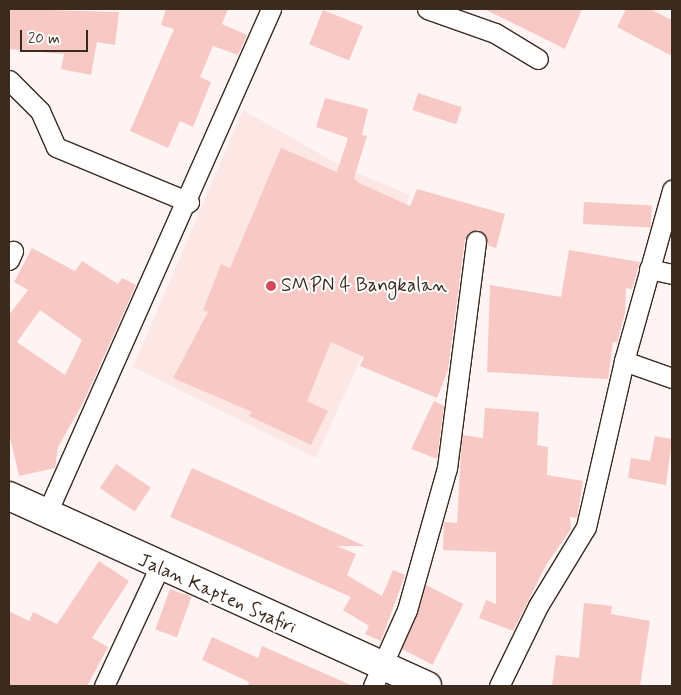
<!DOCTYPE html>
<style>
body{margin:0}
#map{position:relative;width:681px;height:695px;overflow:hidden;background:#fef4f3;font-family:Mynerve,sans-serif}
div>[style]{position:absolute}
[style*='--x']{left:calc(var(--x)*1px);top:calc(var(--y)*1px);width:calc(var(--w)*1px);rotate:calc(var(--a)*1deg)}
.built>*{inset:0;background:#fce7e5}
.building>*{inset:0;background:#f8c8c5;transform-origin:0 0}
.roads{filter:drop-shadow(1px 0 #3b2a1e) drop-shadow(-1px 0 #3b2a1e) drop-shadow(0 1px #3b2a1e) drop-shadow(0 -1px #3b2a1e)}
.minor>*{height:19px;margin:-9.5px;padding:0 9.5px;transform-origin:9.5px;border-radius:9.5px;background:#fff}
.trunk>*{height:28px;margin:-14px;padding:0 14px;transform-origin:14px;border-radius:14px;background:#fff}
.dots>*{width:14px;height:14px;translate:-50% -50%;box-sizing:border-box;border:2px solid #fff;border-radius:50%}
span{translate:-50% -50%;white-space:nowrap;text-align:center;line-height:1.15;-webkit-text-stroke:4px #fff;paint-order:stroke}
.poi-label{font-size:19px;color:#3b2a1e}
.left{translate:0 -50%;text-align:left}
.street-label{font-size:19px;color:#3b2a1e}
.frame{position:absolute;inset:0;border:10px solid #3b2a1e;pointer-events:none}
.scale{position:absolute;left:20px;top:30px;width:68px;height:22px;box-sizing:border-box;border:2px solid #3b2a1e;border-top:0;padding-left:6px;font-size:15px;line-height:18px;white-space:nowrap;color:#3b2a1e;-webkit-text-stroke:4px #fff;paint-order:stroke}
</style>
<div id="map">
<div class="built">
<i style="clip-path:polygon(243px 110px,343px 167px,410px 195px,388px 256px,375px 327px,316px 458px,133px 367px)"></i>
</div>
<div class="building">
<i style="clip-path:polygon(9px 9px,119px 12px,115px 45px,97px 42px,91px 75px,61px 69px,64px 54px,9px 49px)"></i>
<i style="clip-path:polygon(166px 9px,228px 9px,222px 24px,247px 35px,238px 55px,213px 46px,200px 77px,211px 82px,193px 127px,180px 121px,168px 148px,130px 131px,174px 29px,161px 25px)"></i>
<i style="clip-path:polygon(484px 9px,582px 9px,565px 49px)"></i>
<i style="clip-path:polygon(626px 9px,650px 9px,672px 20px,672px 56px,617px 27px)"></i>
<i style="left:323px;top:10px;width:43px;height:37px;rotate:22deg"></i>
<i style="left:418px;top:93px;width:46px;height:18px;rotate:18deg"></i>
<i style="clip-path:polygon(325px 98px,368px 109px,362px 135px,367px 136px,354px 178px,359px 183px,410px 206px,417px 189px,505px 214px,496px 248px,487px 245px,486px 236px,478px 230px,465px 239px,448px 370px,437px 398px,360px 366px,364px 357px,331px 342px,307px 401px,328px 411px,311px 445px,249px 416px,252px 412px,173px 378px,208px 312px,203px 310px,221px 264px,230px 268px,281px 148px,337px 172px,348px 138px,316px 127px)"></i>
<i style="left:584px;top:202px;width:68px;height:22px;rotate:3deg"></i>
<i style="clip-path:polygon(evenodd,32px 248px,75px 271px,82px 261px,118px 284px,122px 278px,136px 285px,83px 403px,58px 447px,55px 468px,19px 476px,9px 433px,9px 315px,28px 290px,14px 282px,32px 248px,40px 310px,82px 340px,65px 375px,17px 342px,40px 310px)"></i>
<i style="clip-path:polygon(569px 250px,640px 262px,632px 289px,626px 288px,625px 313px,617px 343px,613px 342px,608px 379px,487px 372px,490px 285px,561px 297px)"></i>
<i style="clip-path:polygon(434px 401px,444px 406px,437px 459px,411px 449px)"></i>
<i style="clip-path:polygon(485px 408px,539px 412px,537px 445px,548px 447px,547px 475px,583px 481px,577px 518px,570px 517px,571px 529px,546px 565px,513px 631px,479px 618px,486px 600px,496px 604px,496px 552px,443px 550px,444px 522px,457px 523px,462px 435px,483px 438px)"></i>
<i style="clip-path:polygon(655px 436px,672px 439px,666px 485px,628px 478px,631px 458px,650px 461px)"></i>
<i style="left:116px;top:464px;width:42px;height:29px;rotate:34deg"></i>
<i style="clip-path:polygon(192px 468px,365px 546px,337px 546px,356px 554px,347px 575px,382px 596px,393px 570px,405px 575px,381px 641px,365px 634px,369px 626px,343px 610px,351px 597px,170px 517px)"></i>
<i style="clip-path:polygon(99px 561px,129px 581px,92px 638px,108px 647px,87px 686px,9px 686px,9px 611px,29px 621px,33px 612px,57px 624px)"></i>
<i style="left:426px;top:585px;width:42px;height:68px;rotate:27deg"></i>
<i style="left:170px;top:589px;width:23px;height:43px;rotate:20deg"></i>
<i style="clip-path:polygon(584px 603px,612px 606px,611px 614px,650px 621px,640px 686px,552px 686px,556px 655px,579px 658px)"></i>
<i style="clip-path:polygon(212px 637px,258px 658px,262px 646px,353px 686px,248px 686px,249px 682px,202px 660px)"></i>
</div>
<div class="roads">
<div class="minor">
<i style="--x:427;--y:9;--w:72;--a:19.4"></i>
<i style="--x:495;--y:33;--w:50;--a:31.2"></i>
<i style="--x:9;--y:80;--w:44;--a:45"></i>
<i style="--x:40;--y:111;--w:39;--a:66"></i>
<i style="--x:56;--y:147;--w:144;--a:22.5"></i>
<i style="--x:9;--y:260;--w:10;--a:-66"></i>
<i style="--x:649;--y:269;--w:24;--a:12"></i>
<i style="--x:624;--y:361;--w:51;--a:19.5"></i>
<i style="--x:46;--y:515;--w:554;--a:-66.03"></i>
<i style="--x:104;--y:686;--w:130;--a:-65"></i>
<i style="--x:373;--y:686;--w:83;--a:-65.9"></i>
<i style="--x:407;--y:610;--w:148;--a:-74.3"></i>
<i style="--x:447;--y:468;--w:229;--a:-82.7"></i>
<i style="--x:499;--y:686;--w:89;--a:-64"></i>
<i style="--x:538;--y:606;--w:92;--a:-58.7"></i>
<i style="--x:586;--y:527;--w:170;--a:-77.1"></i>
<i style="--x:624;--y:361;--w:178;--a:-74.3"></i>
</div>
<div class="trunk">
<i style="--x:9;--y:496;--w:459;--a:24.4"></i>
</div>
</div>
<div class="dots">
<i style="left:271px;top:286px;background:#d1495b"></i>
</div>
<div class="poi-label">
<span class="left" style="left:281px;top:286px">SMPN 4 Bangkalan</span>
</div>
<div class="street-label">
<span style="left:217px;top:594px;rotate:24deg">Jalan Kapten Syafiri</span>
</div>
<div class="frame"></div>
<div class="scale">20 m</div>
</div>
